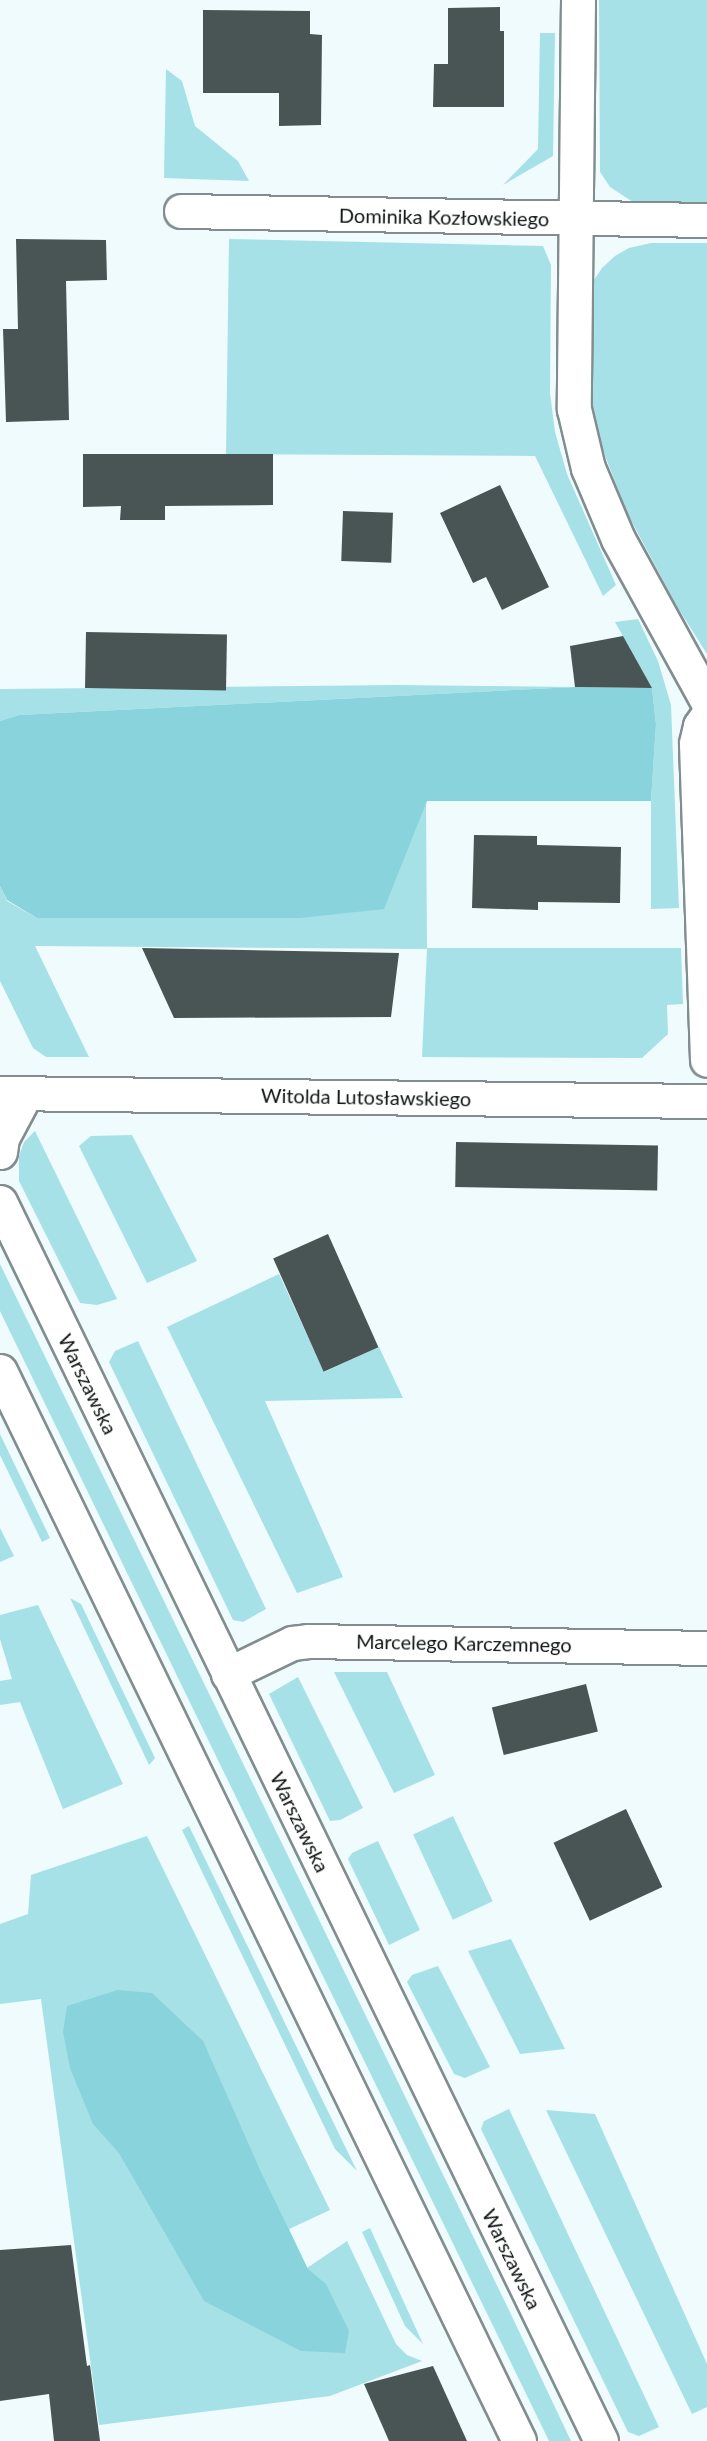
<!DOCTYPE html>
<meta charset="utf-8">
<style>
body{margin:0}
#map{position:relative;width:707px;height:2441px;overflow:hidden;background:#effbfc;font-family:Lato,sans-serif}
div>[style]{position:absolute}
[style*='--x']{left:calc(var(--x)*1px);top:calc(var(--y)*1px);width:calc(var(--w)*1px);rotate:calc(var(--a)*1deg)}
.green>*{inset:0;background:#a6e1e7;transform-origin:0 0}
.forest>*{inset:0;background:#89d3dc}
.building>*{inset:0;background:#495455;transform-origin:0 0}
.roads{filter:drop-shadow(2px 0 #828d8f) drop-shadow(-2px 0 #828d8f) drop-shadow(0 2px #828d8f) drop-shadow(0 -2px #828d8f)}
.street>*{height:33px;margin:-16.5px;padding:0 16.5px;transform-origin:16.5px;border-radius:16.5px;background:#fff}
.secondary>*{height:33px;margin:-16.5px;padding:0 16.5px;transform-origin:16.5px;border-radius:16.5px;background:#fff}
span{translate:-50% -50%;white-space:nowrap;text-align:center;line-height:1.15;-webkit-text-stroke:6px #fff;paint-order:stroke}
.street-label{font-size:20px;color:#101415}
</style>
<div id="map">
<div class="green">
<i style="clip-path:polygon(599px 0,707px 0,707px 205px,633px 202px,610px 187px,600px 172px)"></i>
<i style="clip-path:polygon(540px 33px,555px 33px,553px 156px,503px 185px,538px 149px)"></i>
<i style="clip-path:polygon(166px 69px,182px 81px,195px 126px,238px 161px,249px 181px,164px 178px)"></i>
<i style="clip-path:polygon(229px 239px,543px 246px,551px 265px,550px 393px,555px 432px,567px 474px,616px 585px,603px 596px,535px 456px,226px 454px)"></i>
<i style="clip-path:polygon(651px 243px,707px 243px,707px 654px,678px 608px,626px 511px,603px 450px,593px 408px,592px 283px,602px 268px,615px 256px,629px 248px)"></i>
<i style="clip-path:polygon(638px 619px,658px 661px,671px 705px,679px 908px,651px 909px,651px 801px,656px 724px,652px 688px,615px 622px)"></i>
<i style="clip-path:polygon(396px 685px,575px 687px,19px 715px,0 721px,0 689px)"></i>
<i style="clip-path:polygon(426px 801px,427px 948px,681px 948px,683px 1004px,667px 1005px,668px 1034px,642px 1058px,422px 1057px,427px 949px,35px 946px,89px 1057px,46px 1057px,33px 1048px,0 981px,0 886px,7px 901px,37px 918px,300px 918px)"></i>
<i style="clip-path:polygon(35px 1131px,117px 1299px,97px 1305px,80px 1303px,19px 1181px,19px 1156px,24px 1142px)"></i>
<i style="clip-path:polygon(132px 1135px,197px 1261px,147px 1283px,79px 1146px,91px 1136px)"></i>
<i style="clip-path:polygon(0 1264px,507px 2306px,571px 2441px,549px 2441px,146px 1612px,0 1311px)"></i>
<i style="clip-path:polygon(279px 1274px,324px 1372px,379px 1347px,403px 1398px,265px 1401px,343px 1577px,297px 1593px,167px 1327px)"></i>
<i style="clip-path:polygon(138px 1341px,266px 1609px,243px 1622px,233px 1620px,109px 1362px,115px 1351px)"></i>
<i style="clip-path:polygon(0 1434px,50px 1538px,42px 1542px,0 1455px)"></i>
<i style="clip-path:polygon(0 1528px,14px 1556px,0 1562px)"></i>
<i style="clip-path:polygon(70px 1598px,81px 1604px,155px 1758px,149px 1765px)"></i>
<i style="clip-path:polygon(38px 1605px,123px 1784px,63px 1809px,20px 1702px,0 1705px,0 1681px,12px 1679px,0 1639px,0 1615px)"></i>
<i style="clip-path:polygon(334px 1672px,387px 1672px,435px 1775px,394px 1793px)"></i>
<i style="clip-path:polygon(298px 1677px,363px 1808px,340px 1820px,330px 1821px,269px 1694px)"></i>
<i style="left:453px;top:1816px;width:94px;height:44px;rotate:65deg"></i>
<i style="clip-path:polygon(189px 1826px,357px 2171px,335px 2149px,182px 1830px)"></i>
<i style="clip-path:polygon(147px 1836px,330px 2210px,289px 2229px,307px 2268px,347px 2241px,396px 2344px,407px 2355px,422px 2361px,330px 2396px,99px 2425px,41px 1999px,0 2004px,0 1924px,28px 1914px,31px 1875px)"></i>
<i style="clip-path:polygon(378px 1841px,420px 1930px,389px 1945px,348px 1859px,352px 1853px)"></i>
<i style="clip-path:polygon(511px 1939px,565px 2049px,520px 2054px,468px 1951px)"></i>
<i style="clip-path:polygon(438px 1966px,490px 2067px,465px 2078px,454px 2074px,407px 1982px,412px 1975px)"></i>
<i style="clip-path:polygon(509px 2109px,659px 2427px,639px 2436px,628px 2432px,481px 2129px,484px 2121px)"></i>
<i style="clip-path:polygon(546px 2110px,595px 2114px,707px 2364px,707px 2407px,692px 2414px)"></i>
<i style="clip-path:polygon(370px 2228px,423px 2344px,405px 2326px,362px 2232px)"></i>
</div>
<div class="forest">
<i style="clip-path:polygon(575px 687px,652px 688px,656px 724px,651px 801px,427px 801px,384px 909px,300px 918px,37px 918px,7px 900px,0 886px,0 721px,19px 715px)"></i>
<i style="clip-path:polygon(118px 1990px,152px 1993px,203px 2041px,261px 2172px,308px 2269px,326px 2284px,349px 2331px,345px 2353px,301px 2351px,204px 2301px,119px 2153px,93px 2124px,70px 2068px,63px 2032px,67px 2006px)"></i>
</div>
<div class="building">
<i style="clip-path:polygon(500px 7px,500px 31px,504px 31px,504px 107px,433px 107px,434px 64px,448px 64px,448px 8px)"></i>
<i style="clip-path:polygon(203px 10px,310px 11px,310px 34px,322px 35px,321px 125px,279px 126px,279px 93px,203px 93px)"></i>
<i style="clip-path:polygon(16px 239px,106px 240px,107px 280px,66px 281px,69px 420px,6px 422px,3px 329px,18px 329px)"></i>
<i style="clip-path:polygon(83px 454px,273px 454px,273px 505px,165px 506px,165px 520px,120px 520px,121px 506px,83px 507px)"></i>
<i style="clip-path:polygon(500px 485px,549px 587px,502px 610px,486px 577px,473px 583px,440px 513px)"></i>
<i style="left:343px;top:511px;width:50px;height:50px;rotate:2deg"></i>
<i style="left:86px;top:632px;width:141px;height:56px;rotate:1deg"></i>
<i style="clip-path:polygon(623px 636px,652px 688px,575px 687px,570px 646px)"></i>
<i style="clip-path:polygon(474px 835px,537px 836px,537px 845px,621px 847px,620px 903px,538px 902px,538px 910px,472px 908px)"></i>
<i style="clip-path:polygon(142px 948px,399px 953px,391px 1017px,174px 1018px)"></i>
<i style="left:456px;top:1142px;width:202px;height:45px;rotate:1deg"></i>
<i style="left:328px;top:1234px;width:124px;height:60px;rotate:66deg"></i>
<i style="left:586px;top:1684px;width:49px;height:97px;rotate:76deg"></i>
<i style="left:626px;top:1809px;width:86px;height:80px;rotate:65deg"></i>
<i style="clip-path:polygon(71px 2245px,87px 2366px,90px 2365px,100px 2441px,54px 2441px,49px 2394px,0 2401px,0 2250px)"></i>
<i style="clip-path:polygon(433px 2366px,467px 2441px,389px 2441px,364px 2384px)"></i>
</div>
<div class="roads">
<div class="street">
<i style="--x:578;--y:0;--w:409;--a:90.6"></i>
<i style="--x:574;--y:409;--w:61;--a:76.7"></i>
<i style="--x:588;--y:468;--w:77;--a:67.1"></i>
<i style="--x:618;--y:539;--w:185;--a:61.2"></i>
<i style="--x:181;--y:211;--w:526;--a:0.98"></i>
<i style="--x:707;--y:716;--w:12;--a:125"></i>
<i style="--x:700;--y:726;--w:18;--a:103"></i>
<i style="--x:696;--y:744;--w:316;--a:88"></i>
<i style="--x:0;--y:1093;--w:707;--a:0.65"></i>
<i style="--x:0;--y:1152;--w:14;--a:-82"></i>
<i style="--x:2;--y:1138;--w:49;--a:-61.9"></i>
<i style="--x:228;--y:1674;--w:71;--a:-25.8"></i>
<i style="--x:292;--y:1643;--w:16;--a:-7"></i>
<i style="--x:308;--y:1641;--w:399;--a:1"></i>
</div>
<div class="secondary">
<i style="--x:0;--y:1202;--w:1377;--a:64.12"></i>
<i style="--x:0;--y:1371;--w:1189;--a:64.12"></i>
</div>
</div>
<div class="street-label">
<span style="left:444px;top:217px;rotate:1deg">Dominika Kozłowskiego</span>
<span style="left:366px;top:1097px;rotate:1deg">Witolda Lutosławskiego</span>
<span style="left:88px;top:1384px;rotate:64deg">Warszawska</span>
<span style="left:464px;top:1643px;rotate:1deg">Marcelego Karczemnego</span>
<span style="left:300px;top:1822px;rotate:64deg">Warszawska</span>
<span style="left:512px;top:2259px;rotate:64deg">Warszawska</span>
</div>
</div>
